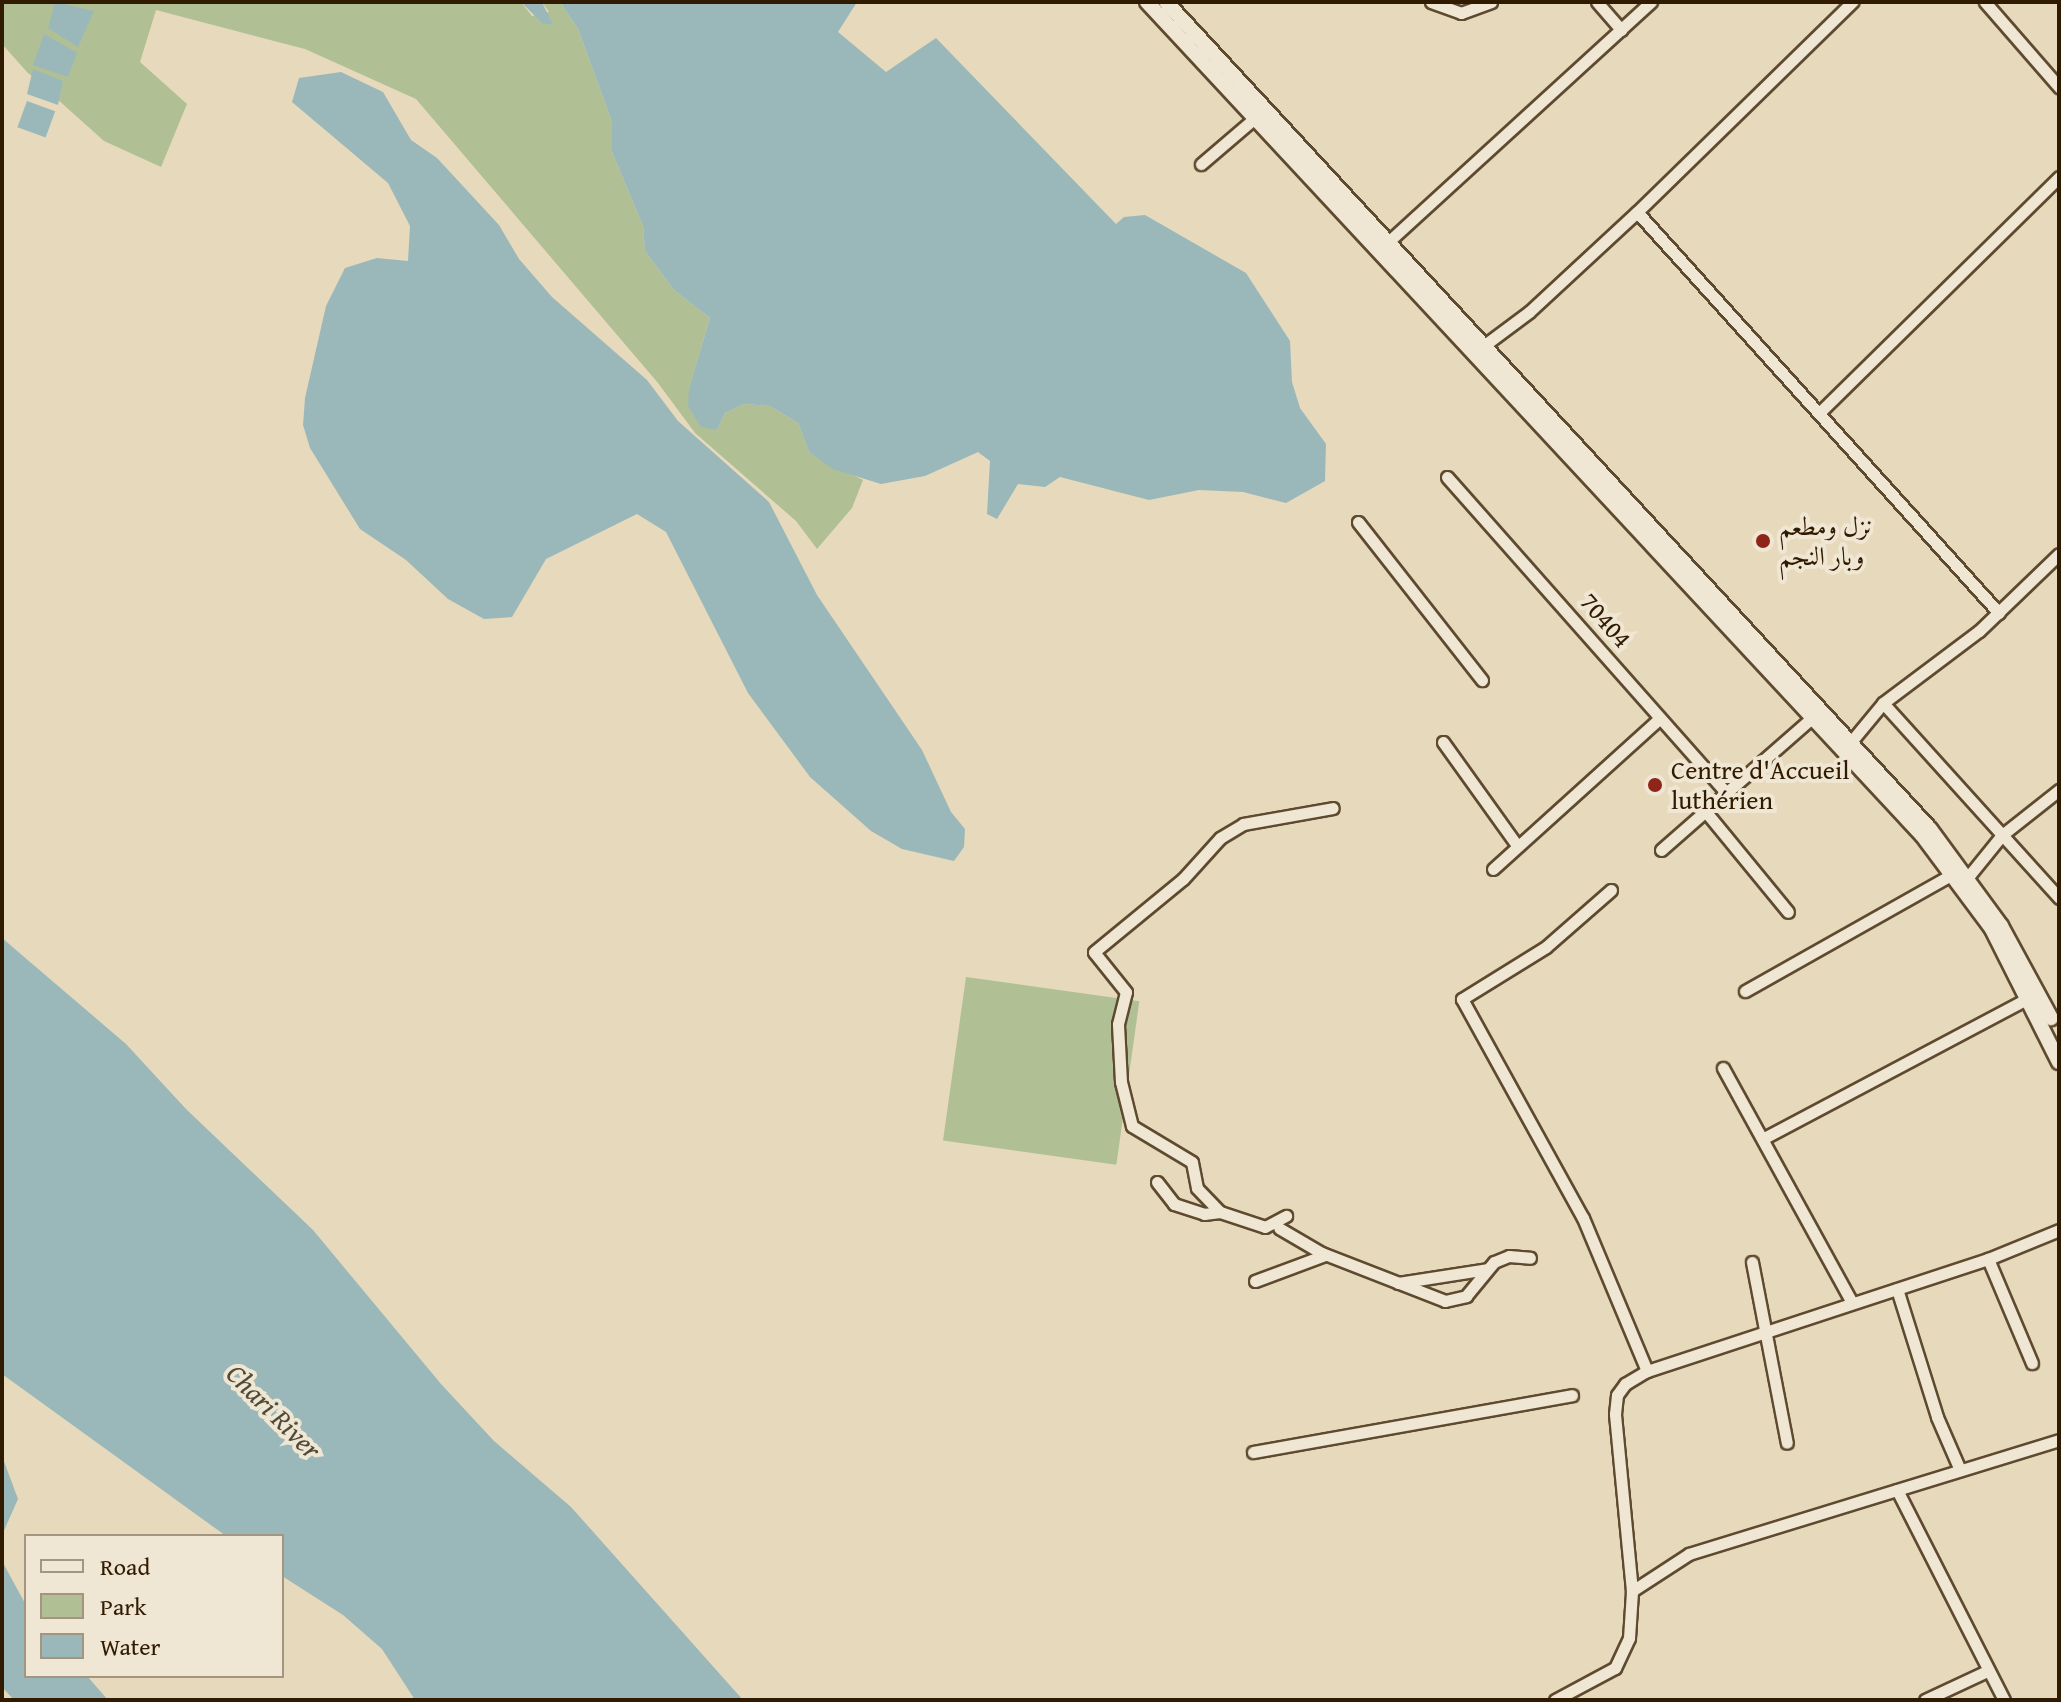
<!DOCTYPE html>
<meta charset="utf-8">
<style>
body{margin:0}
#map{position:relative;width:2061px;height:1702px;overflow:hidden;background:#e6d9bc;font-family:"Gentium Book Plus",Amiri,serif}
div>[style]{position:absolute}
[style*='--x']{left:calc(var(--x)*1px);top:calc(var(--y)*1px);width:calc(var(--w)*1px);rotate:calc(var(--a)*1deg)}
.green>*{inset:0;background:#b0c094;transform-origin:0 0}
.water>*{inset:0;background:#9ab8ba;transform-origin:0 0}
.roads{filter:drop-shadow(2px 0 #5e4a2f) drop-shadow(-2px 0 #5e4a2f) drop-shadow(0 2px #5e4a2f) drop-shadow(0 -2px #5e4a2f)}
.street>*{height:11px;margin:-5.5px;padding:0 5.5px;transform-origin:5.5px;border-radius:5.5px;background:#efe6d3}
.secondary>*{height:14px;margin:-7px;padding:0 7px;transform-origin:7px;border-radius:7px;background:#efe6d3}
.dots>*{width:22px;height:22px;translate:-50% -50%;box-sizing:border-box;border:4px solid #efe6d3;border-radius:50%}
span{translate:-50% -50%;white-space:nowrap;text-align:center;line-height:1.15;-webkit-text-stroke:8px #efe6d3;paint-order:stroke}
.poi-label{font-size:26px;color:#311b00}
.left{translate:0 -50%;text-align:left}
.street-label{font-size:26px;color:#311b00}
.water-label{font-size:28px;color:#504a38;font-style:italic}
.frame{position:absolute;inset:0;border:4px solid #311b00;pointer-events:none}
.legend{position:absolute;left:24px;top:1534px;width:260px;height:144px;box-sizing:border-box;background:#efe6d3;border:2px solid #a3957f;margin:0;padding:10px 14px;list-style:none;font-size:24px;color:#311b00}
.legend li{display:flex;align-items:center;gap:16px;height:40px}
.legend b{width:40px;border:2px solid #a3957f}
</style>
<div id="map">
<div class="green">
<i style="clip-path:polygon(2px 2px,521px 2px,532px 16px,549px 12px,542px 2px,560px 2px,578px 29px,612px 122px,612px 152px,643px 226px,645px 251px,674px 290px,710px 318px,689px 388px,717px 430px,725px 413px,744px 404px,770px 406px,798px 423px,809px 452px,863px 480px,852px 508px,817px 549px,796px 521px,695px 433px,658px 383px,416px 99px,305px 49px,156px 10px,140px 62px,187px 104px,161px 167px,104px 141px,27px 72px,2px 44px)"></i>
<i style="left:966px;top:977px;width:175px;height:165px;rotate:8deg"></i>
</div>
<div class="water">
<i style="clip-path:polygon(55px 2px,94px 11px,78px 47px,48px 28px)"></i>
<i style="clip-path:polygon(521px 2px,542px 2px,553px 25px,542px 23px)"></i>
<i style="clip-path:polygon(560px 2px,857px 2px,838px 32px,886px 72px,936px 38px,1116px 224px,1124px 217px,1145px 215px,1246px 273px,1290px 341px,1292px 382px,1300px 408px,1326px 444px,1325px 481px,1286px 503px,1243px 492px,1199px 490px,1149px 500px,1060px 477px,1045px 487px,1018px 484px,997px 519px,987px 514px,990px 461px,978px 452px,925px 476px,881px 484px,833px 469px,809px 452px,798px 423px,770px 406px,744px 404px,725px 413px,717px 430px,701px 427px,688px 406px,689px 388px,710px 318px,674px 290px,645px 251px,643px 226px,612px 152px,612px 122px,578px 29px)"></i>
<i style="clip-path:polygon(44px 34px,77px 53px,68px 77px,33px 65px)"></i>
<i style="clip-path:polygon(33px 69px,63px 81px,58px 105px,27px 94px)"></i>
<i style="clip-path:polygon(341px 72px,383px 92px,411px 140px,437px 158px,499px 225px,519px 259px,552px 297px,647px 380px,678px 421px,769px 502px,817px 595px,922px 750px,951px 812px,965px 829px,964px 847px,954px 861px,902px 849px,871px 831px,810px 777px,748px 693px,666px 532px,637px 514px,546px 559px,512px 617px,484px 619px,448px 599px,406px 560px,360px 529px,310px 448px,303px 425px,305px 398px,326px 306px,345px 268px,377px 258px,408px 261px,410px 226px,388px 183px,292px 102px,299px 78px)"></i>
<i style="left:27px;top:101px;width:30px;height:28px;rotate:20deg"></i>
<i style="clip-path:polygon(2px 938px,126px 1044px,186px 1109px,313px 1230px,441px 1384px,494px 1441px,571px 1507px,743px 1700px,415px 1700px,382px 1649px,343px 1615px,282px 1576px,282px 1536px,226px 1536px,2px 1374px)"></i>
<i style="clip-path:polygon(2px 1456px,18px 1499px,2px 1535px)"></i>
<i style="clip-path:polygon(2px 1561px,26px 1605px,26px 1676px,87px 1676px,108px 1700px,14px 1700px,2px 1687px)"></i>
</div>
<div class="roads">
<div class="street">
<i style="--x:1431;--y:2;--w:32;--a:20"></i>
<i style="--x:1461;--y:13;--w:32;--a:-20"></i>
<i style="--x:1597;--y:2;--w:37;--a:49"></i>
<i style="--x:1985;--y:2;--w:113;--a:49"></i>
<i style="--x:1201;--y:164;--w:72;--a:-40.5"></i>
<i style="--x:1637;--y:212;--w:540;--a:47.93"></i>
<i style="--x:1388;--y:242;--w:356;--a:-42.4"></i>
<i style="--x:1478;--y:350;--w:64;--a:-36.7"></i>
<i style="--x:1529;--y:312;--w:147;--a:-42.8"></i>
<i style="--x:1637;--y:212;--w:301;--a:-44.3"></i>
<i style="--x:1819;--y:413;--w:337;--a:-44.5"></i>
<i style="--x:1447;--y:477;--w:423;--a:48.5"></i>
<i style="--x:1358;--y:522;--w:201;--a:51.9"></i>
<i style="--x:1883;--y:703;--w:263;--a:47.9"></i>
<i style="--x:1443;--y:742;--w:125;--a:54.4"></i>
<i style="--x:1845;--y:749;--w:60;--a:-50.4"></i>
<i style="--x:1883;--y:703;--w:120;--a:-36.9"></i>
<i style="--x:1979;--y:631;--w:111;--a:-43.9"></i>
<i style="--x:1706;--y:812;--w:129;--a:50.6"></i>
<i style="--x:1661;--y:850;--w:202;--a:-41.2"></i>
<i style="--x:1493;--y:869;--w:225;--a:-42.1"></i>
<i style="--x:1968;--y:877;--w:54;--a:-51"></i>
<i style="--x:2002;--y:835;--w:73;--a:-38.3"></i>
<i style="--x:1611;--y:890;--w:86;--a:138.8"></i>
<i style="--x:1546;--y:947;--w:99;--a:148.2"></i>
<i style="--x:1462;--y:999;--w:250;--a:61.1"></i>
<i style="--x:1583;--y:1218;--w:166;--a:67.3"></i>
<i style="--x:1745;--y:991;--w:239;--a:-29.4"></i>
<i style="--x:1723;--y:1068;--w:268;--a:61.2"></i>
<i style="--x:1764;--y:1138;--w:301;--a:-27.9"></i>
<i style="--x:1157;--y:1182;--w:28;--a:52"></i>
<i style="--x:1174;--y:1204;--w:32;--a:18"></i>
<i style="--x:1204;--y:1214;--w:16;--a:-7"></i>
<i style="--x:1220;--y:1212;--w:47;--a:18.4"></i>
<i style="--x:1265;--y:1227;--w:24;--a:-28"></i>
<i style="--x:1220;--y:1212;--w:33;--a:-134"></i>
<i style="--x:1197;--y:1188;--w:26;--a:-101"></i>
<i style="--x:1192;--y:1162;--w:70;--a:-149"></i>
<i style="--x:1132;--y:1126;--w:45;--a:-104"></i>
<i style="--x:1121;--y:1082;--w:58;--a:-93"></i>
<i style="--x:1118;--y:1024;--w:33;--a:-76"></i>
<i style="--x:1126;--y:992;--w:51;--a:-128.7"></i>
<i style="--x:1094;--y:952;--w:115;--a:-39.4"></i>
<i style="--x:1183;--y:879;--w:55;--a:-47.9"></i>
<i style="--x:1220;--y:838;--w:27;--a:-31"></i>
<i style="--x:1243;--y:824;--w:91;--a:-10.1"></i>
<i style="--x:1322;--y:1253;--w:132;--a:21.3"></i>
<i style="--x:1445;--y:1301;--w:22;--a:-13"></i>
<i style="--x:1466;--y:1296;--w:44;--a:-50.5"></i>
<i style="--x:1494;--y:1262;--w:16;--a:-22"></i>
<i style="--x:1509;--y:1256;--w:21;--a:5"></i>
<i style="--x:1988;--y:1259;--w:113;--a:67.1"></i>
<i style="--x:1752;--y:1262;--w:184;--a:79.1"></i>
<i style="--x:1255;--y:1281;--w:75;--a:-20.4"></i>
<i style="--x:1325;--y:1255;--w:53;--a:-149.6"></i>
<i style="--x:1398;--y:1283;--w:90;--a:-8.9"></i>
<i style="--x:1897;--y:1289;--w:134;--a:72.6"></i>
<i style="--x:1937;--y:1417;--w:58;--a:66.5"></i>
<i style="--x:1253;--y:1452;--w:324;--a:-10.1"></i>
<i style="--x:1897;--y:1490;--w:236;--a:63"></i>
<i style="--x:1632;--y:1591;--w:68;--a:-33"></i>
<i style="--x:1689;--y:1554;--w:387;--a:-17.1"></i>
<i style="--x:1555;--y:1700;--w:68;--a:-28.1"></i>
<i style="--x:1615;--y:1668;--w:33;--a:-65"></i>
<i style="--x:1629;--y:1638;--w:47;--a:-86.3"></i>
<i style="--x:1632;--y:1591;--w:178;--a:-95.5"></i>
<i style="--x:1615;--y:1414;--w:19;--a:-84"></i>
<i style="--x:1617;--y:1395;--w:14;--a:-54"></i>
<i style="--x:1625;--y:1384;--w:26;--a:-31"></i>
<i style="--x:1647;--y:1371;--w:359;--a:-18.2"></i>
<i style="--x:1988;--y:1259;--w:77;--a:-22.2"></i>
<i style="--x:1925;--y:1700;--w:68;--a:-25.1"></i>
</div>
<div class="secondary">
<i style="--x:1147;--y:2;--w:1138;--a:47.07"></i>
<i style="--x:1922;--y:835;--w:117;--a:53.3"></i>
<i style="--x:1992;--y:929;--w:149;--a:63.3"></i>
<i style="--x:1166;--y:2;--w:1126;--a:47.27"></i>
<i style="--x:1930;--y:829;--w:120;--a:53.8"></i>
<i style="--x:2001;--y:926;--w:105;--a:61.5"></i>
</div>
</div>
<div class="dots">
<i style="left:1763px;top:541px;background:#8f2418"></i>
<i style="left:1655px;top:785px;background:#8f2418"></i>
</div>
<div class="poi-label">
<span class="left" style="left:1779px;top:541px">نزل ومطعم<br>وبار النجم</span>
<span class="left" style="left:1671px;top:785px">Centre d'Accueil<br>luthérien</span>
</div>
<div class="street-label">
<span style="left:1606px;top:620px;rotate:49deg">70404</span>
</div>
<div class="water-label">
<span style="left:274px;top:1411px;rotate:45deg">Chari River</span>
</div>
<div class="frame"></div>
<ul class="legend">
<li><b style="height:10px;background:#efe6d3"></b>Road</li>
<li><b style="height:22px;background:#b0c094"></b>Park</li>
<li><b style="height:22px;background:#9ab8ba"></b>Water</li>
</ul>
</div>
